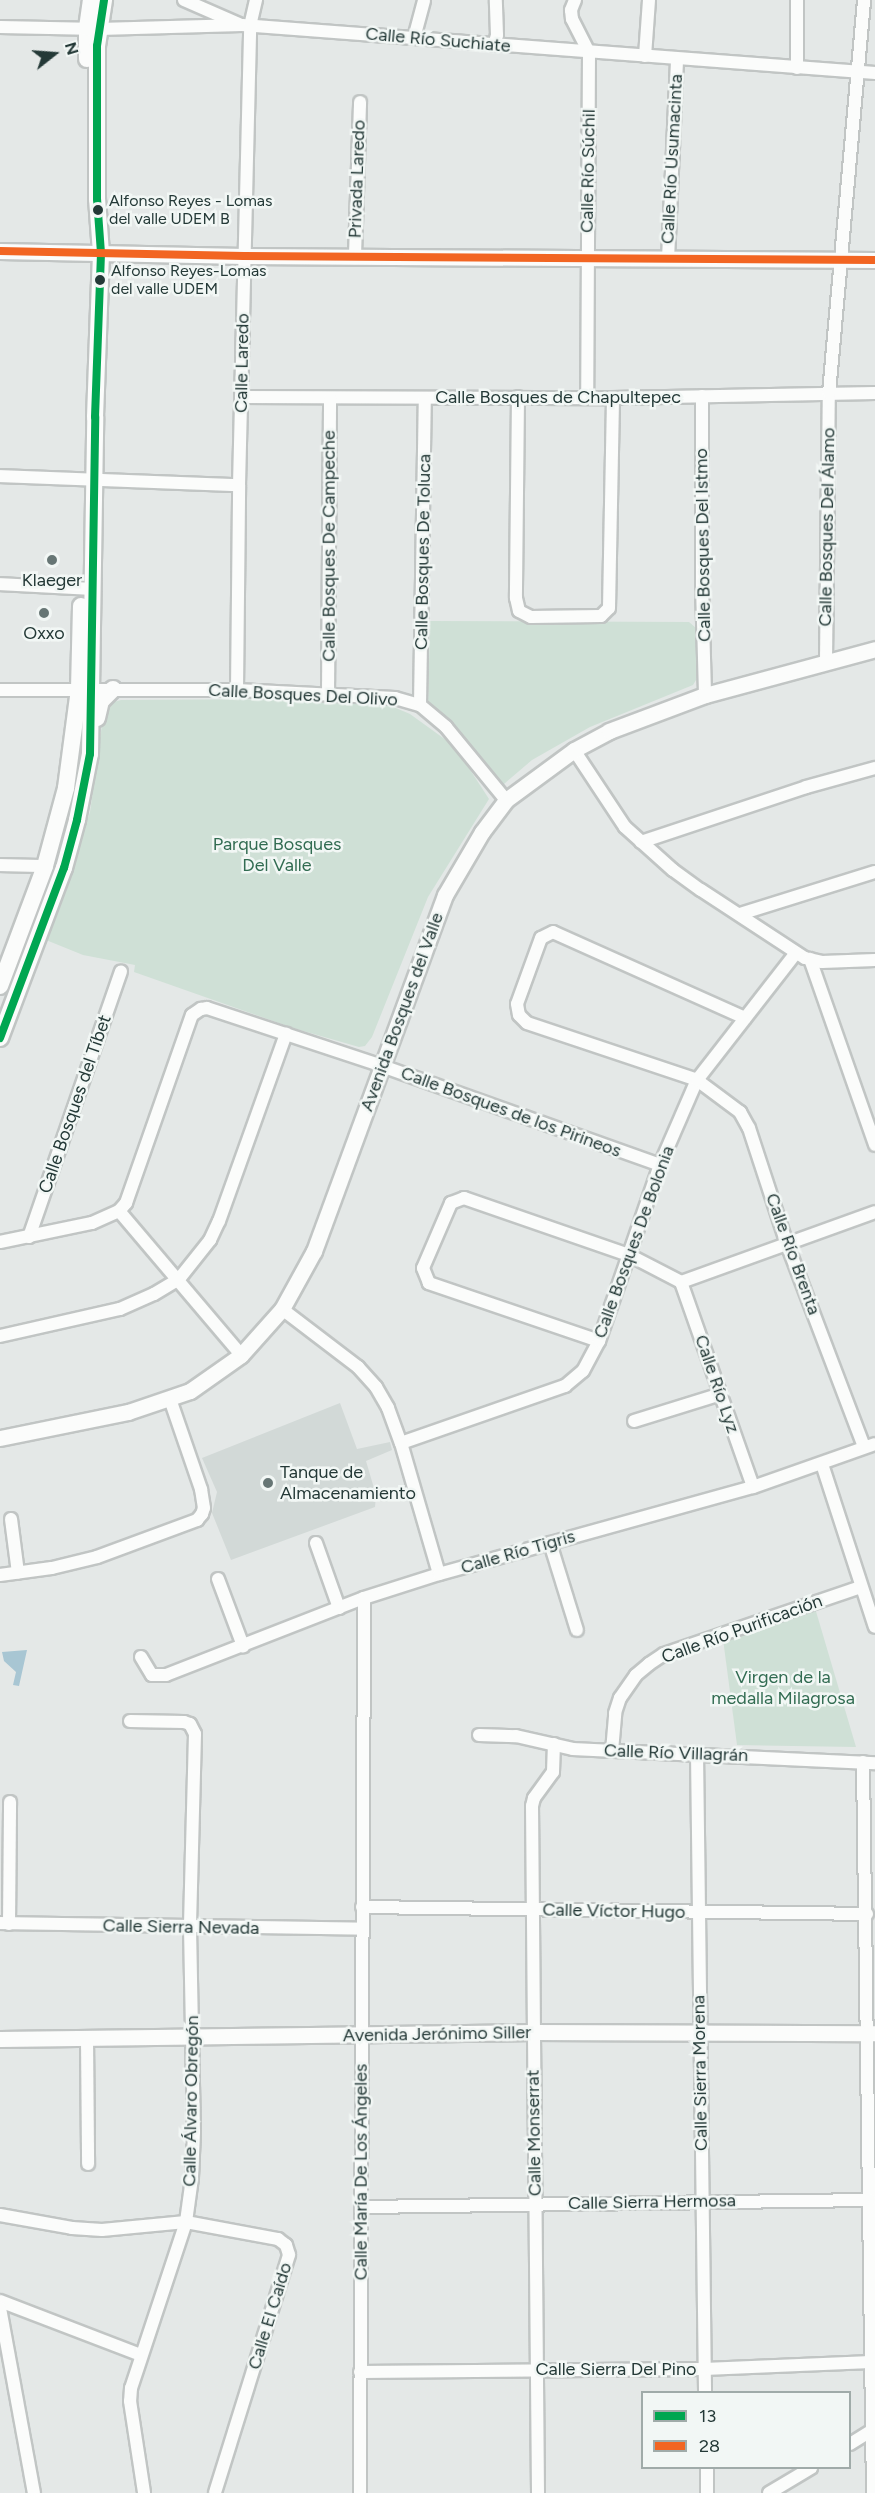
<!DOCTYPE html>
<meta charset="utf-8">
<style>
body{margin:0}
#map{position:relative;width:875px;height:2493px;overflow:hidden;background:#e4e8e7;font-family:Figtree,sans-serif}
div>[style]{position:absolute}
[style*='--x']{left:calc(var(--x)*1px);top:calc(var(--y)*1px);width:calc(var(--w)*1px);rotate:calc(var(--a)*1deg)}
.built>*{inset:0;background:#d2d9d7}
.green>*{inset:0;background:#cfe0d6}
.water>*{inset:0;background:#a8c6d3}
.roads{filter:drop-shadow(2px 0 #c1c5c4) drop-shadow(-2px 0 #c1c5c4) drop-shadow(0 2px #c1c5c4) drop-shadow(0 -2px #c1c5c4)}
.minor>*{height:12px;margin:-6px;padding:0 6px;transform-origin:6px;border-radius:6px;background:#fbfcfb}
.tertiary>*{height:15px;margin:-7.5px;padding:0 7.5px;transform-origin:7.5px;border-radius:7.5px;background:#fbfcfb}
.secondary>*{height:16px;margin:-8px;padding:0 8px;transform-origin:8px;border-radius:8px;background:#fbfcfb}
.bus-1>*{height:8px;margin:-4px;padding:0 4px;transform-origin:4px;border-radius:4px;background:#00a651}
.bus-2>*{height:8px;margin:-4px;padding:0 4px;transform-origin:4px;border-radius:4px;background:#f26522}
.dots>*{width:16px;height:16px;translate:-50% -50%;box-sizing:border-box;border:3px solid #f2f7f5;border-radius:50%}
span{translate:-50% -50%;white-space:nowrap;text-align:center;line-height:1.15;-webkit-text-stroke:5px #f2f7f5;paint-order:stroke}
.bus-label{font-size:16px;color:#243937}
.left{translate:0 -50%;text-align:left}
.street-label{font-size:18px;color:#243937}
.poi-label{font-size:18px;color:#243937}
.park-label{font-size:18px;color:#326c52}
.legend{position:absolute;left:641px;top:2391px;width:210px;height:78px;box-sizing:border-box;background:#f2f7f5;border:2px solid #a0aba9;margin:0;padding:8px 10px;list-style:none;font-size:18px;color:#243937}
.legend li{display:flex;align-items:center;gap:12px;height:30px}
.legend b{width:30px;border:2px solid #a0aba9}
.north{position:absolute;left:24px;top:24px;width:60px;height:60px;-webkit-text-stroke:4px #f2f7f5;paint-order:stroke;rotate:73deg;font-size:16px;font-weight:700;line-height:24px;text-align:center;color:#243937}
.north::after{content:'';display:block;margin:auto;width:21px;height:27px;background:#243937;clip-path:polygon(50% 0,100% 100%,50% 72%,0 100%)}
</style>
<div id="map">
<div class="built">
<i style="clip-path:polygon(340px 1403px,357px 1449px,390px 1442px,392px 1450px,366px 1461px,376px 1495px,375px 1507px,231px 1560px,212px 1513px,217px 1492px,202px 1458px)"></i>
</div>
<div class="green">
<i style="clip-path:polygon(430px 621px,689px 622px,696px 628px,696px 680px,693px 685px,590px 727px,532px 760px,504px 784px,498px 785px,428px 708px)"></i>
<i style="clip-path:polygon(283px 699px,358px 702px,391px 706px,410px 714px,446px 740px,465px 762px,489px 799px,428px 897px,372px 1037px,365px 1046px,359px 1047px,293px 1028px,134px 972px,135px 965px,83px 955px,46px 940px,90px 812px,104px 710px,107px 704px,121px 700px)"></i>
<i style="clip-path:polygon(815px 1608px,856px 1747px,737px 1745px,723px 1639px)"></i>
</div>
<div class="water">
<i style="clip-path:polygon(27px 1650px,19px 1686px,13px 1685px,16px 1672px,4px 1661px,2px 1652px)"></i>
</div>
<div class="roads">
<div class="minor">
<i style="--x:184;--y:0;--w:60;--a:23.6"></i>
<i style="--x:575;--y:0;--w:11;--a:112"></i>
<i style="--x:571;--y:10;--w:9;--a:84"></i>
<i style="--x:572;--y:19;--w:38;--a:63"></i>
<i style="--x:589;--y:53;--w:344;--a:90.3"></i>
<i style="--x:0;--y:27;--w:99;--a:1.2"></i>
<i style="--x:99;--y:29;--w:143;--a:-1.6"></i>
<i style="--x:242;--y:25;--w:635;--a:4.34"></i>
<i style="--x:414;--y:38;--w:39;--a:-75"></i>
<i style="--x:494;--y:45;--w:10;--a:-73"></i>
<i style="--x:497;--y:35;--w:35;--a:-92"></i>
<i style="--x:645;--y:56;--w:56;--a:-85.9"></i>
<i style="--x:797;--y:68;--w:68;--a:-90"></i>
<i style="--x:355;--y:255;--w:153;--a:-88.1"></i>
<i style="--x:668;--y:259;--w:200;--a:-87.4"></i>
<i style="--x:702;--y:396;--w:190;--a:90"></i>
<i style="--x:702;--y:586;--w:109;--a:88.4"></i>
<i style="--x:241;--y:397;--w:372;--a:0.2"></i>
<i style="--x:613;--y:398;--w:262;--a:-1.1"></i>
<i style="--x:518;--y:397;--w:201;--a:90.6"></i>
<i style="--x:516;--y:598;--w:13;--a:77"></i>
<i style="--x:519;--y:611;--w:13;--a:27"></i>
<i style="--x:531;--y:617;--w:70;--a:-0.8"></i>
<i style="--x:601;--y:616;--w:11;--a:-45"></i>
<i style="--x:609;--y:608;--w:210;--a:-88.9"></i>
<i style="--x:0;--y:476;--w:239;--a:2.2"></i>
<i style="--x:0;--y:584;--w:92;--a:3.1"></i>
<i style="--x:826;--y:661;--w:268;--a:-89.4"></i>
<i style="--x:829;--y:393;--w:395;--a:-84.9"></i>
<i style="--x:0;--y:690;--w:237;--a:0"></i>
<i style="--x:237;--y:690;--w:158;--a:2.9"></i>
<i style="--x:395;--y:698;--w:26;--a:16"></i>
<i style="--x:420;--y:705;--w:34;--a:40"></i>
<i style="--x:446;--y:727;--w:94;--a:50.6"></i>
<i style="--x:237;--y:690;--w:205;--a:-89.4"></i>
<i style="--x:239;--y:485;--w:459;--a:-88.6"></i>
<i style="--x:250;--y:26;--w:27;--a:-77"></i>
<i style="--x:328;--y:694;--w:295;--a:-89.6"></i>
<i style="--x:420;--y:705;--w:307;--a:-89.1"></i>
<i style="--x:574;--y:750;--w:92;--a:56.5"></i>
<i style="--x:625;--y:827;--w:64;--a:41.9"></i>
<i style="--x:673;--y:870;--w:34;--a:36"></i>
<i style="--x:701;--y:890;--w:124;--a:33.2"></i>
<i style="--x:805;--y:958;--w:17;--a:13"></i>
<i style="--x:822;--y:962;--w:53;--a:-2.2"></i>
<i style="--x:641;--y:842;--w:174;--a:-18.4"></i>
<i style="--x:806;--y:787;--w:72;--a:-15.4"></i>
<i style="--x:0;--y:865;--w:45;--a:1.3"></i>
<i style="--x:740;--y:914;--w:141;--a:-17.3"></i>
<i style="--x:810;--y:959;--w:197;--a:70.7"></i>
<i style="--x:745;--y:1018;--w:210;--a:-155.9"></i>
<i style="--x:553;--y:932;--w:13;--a:153"></i>
<i style="--x:541;--y:938;--w:70;--a:110"></i>
<i style="--x:517;--y:1004;--w:11;--a:80"></i>
<i style="--x:519;--y:1015;--w:11;--a:45"></i>
<i style="--x:527;--y:1023;--w:179;--a:18.5"></i>
<i style="--x:697;--y:1080;--w:54;--a:36.7"></i>
<i style="--x:740;--y:1112;--w:18;--a:61"></i>
<i style="--x:749;--y:1128;--w:122;--a:71.9"></i>
<i style="--x:787;--y:1244;--w:217;--a:69.2"></i>
<i style="--x:119;--y:1211;--w:189;--a:49.7"></i>
<i style="--x:29;--y:1237;--w:281;--a:-70.9"></i>
<i style="--x:0;--y:1242;--w:94;--a:-11.7"></i>
<i style="--x:92;--y:1223;--w:30;--a:-24"></i>
<i style="--x:119;--y:1211;--w:11;--a:-49"></i>
<i style="--x:126;--y:1203;--w:199;--a:-70.7"></i>
<i style="--x:192;--y:1015;--w:11;--a:-34"></i>
<i style="--x:201;--y:1009;--w:6;--a:-9"></i>
<i style="--x:207;--y:1008;--w:184;--a:18.3"></i>
<i style="--x:382;--y:1066;--w:295;--a:19.6"></i>
<i style="--x:681;--y:1282;--w:217;--a:70.6"></i>
<i style="--x:681;--y:1282;--w:206;--a:-19.8"></i>
<i style="--x:282;--y:1309;--w:96;--a:37.3"></i>
<i style="--x:358;--y:1367;--w:27;--a:48"></i>
<i style="--x:376;--y:1387;--w:24;--a:60"></i>
<i style="--x:388;--y:1408;--w:37;--a:70"></i>
<i style="--x:401;--y:1443;--w:136;--a:73.8"></i>
<i style="--x:0;--y:1336;--w:123;--a:-12.7"></i>
<i style="--x:120;--y:1309;--w:37;--a:-24"></i>
<i style="--x:154;--y:1294;--w:29;--a:-31"></i>
<i style="--x:179;--y:1279;--w:50;--a:-51.5"></i>
<i style="--x:210;--y:1240;--w:21;--a:-65"></i>
<i style="--x:219;--y:1221;--w:199;--a:-70.3"></i>
<i style="--x:599;--y:1341;--w:180;--a:-161.2"></i>
<i style="--x:429;--y:1283;--w:16;--a:-112"></i>
<i style="--x:423;--y:1268;--w:71;--a:-66.7"></i>
<i style="--x:451;--y:1203;--w:14;--a:-21"></i>
<i style="--x:464;--y:1198;--w:175;--a:19.1"></i>
<i style="--x:629;--y:1255;--w:59;--a:27.4"></i>
<i style="--x:634;--y:1421;--w:91;--a:-17.2"></i>
<i style="--x:401;--y:1443;--w:174;--a:-19.2"></i>
<i style="--x:565;--y:1386;--w:23;--a:-40"></i>
<i style="--x:583;--y:1371;--w:34;--a:-62"></i>
<i style="--x:599;--y:1341;--w:186;--a:-70.9"></i>
<i style="--x:660;--y:1165;--w:93;--a:-66.5"></i>
<i style="--x:697;--y:1080;--w:161;--a:-52.1"></i>
<i style="--x:822;--y:1464;--w:171;--a:72"></i>
<i style="--x:11;--y:1519;--w:54;--a:82.6"></i>
<i style="--x:316;--y:1543;--w:69;--a:70.5"></i>
<i style="--x:550;--y:1543;--w:91;--a:72.8"></i>
<i style="--x:0;--y:1575;--w:52;--a:-7.7"></i>
<i style="--x:52;--y:1568;--w:46;--a:-13.7"></i>
<i style="--x:97;--y:1557;--w:107;--a:-20.3"></i>
<i style="--x:197;--y:1520;--w:8;--a:-50"></i>
<i style="--x:202;--y:1514;--w:6;--a:-72"></i>
<i style="--x:204;--y:1508;--w:19;--a:-99"></i>
<i style="--x:201;--y:1489;--w:95;--a:-109"></i>
<i style="--x:218;--y:1579;--w:72;--a:69.5"></i>
<i style="--x:141;--y:1657;--w:21;--a:59"></i>
<i style="--x:152;--y:1675;--w:14;--a:0"></i>
<i style="--x:166;--y:1675;--w:212;--a:-21.3"></i>
<i style="--x:364;--y:1598;--w:79;--a:-17.7"></i>
<i style="--x:439;--y:1574;--w:326;--a:-15.5"></i>
<i style="--x:753;--y:1487;--w:129;--a:-19.4"></i>
<i style="--x:130;--y:1721;--w:54;--a:1.1"></i>
<i style="--x:184;--y:1722;--w:6;--a:18"></i>
<i style="--x:190;--y:1724;--w:11;--a:63"></i>
<i style="--x:195;--y:1734;--w:193;--a:91.5"></i>
<i style="--x:190;--y:1927;--w:205;--a:88.9"></i>
<i style="--x:194;--y:2132;--w:46;--a:92.5"></i>
<i style="--x:192;--y:2178;--w:44;--a:97.8"></i>
<i style="--x:186;--y:2222;--w:175;--a:108.3"></i>
<i style="--x:131;--y:2388;--w:13;--a:94"></i>
<i style="--x:130;--y:2401;--w:93;--a:81.3"></i>
<i style="--x:479;--y:1735;--w:37;--a:2"></i>
<i style="--x:516;--y:1736;--w:58;--a:12.8"></i>
<i style="--x:573;--y:1749;--w:302;--a:2.7"></i>
<i style="--x:612;--y:1751;--w:38;--a:-85"></i>
<i style="--x:615;--y:1713;--w:16;--a:-72"></i>
<i style="--x:620;--y:1698;--w:28;--a:-55"></i>
<i style="--x:636;--y:1675;--w:17;--a:-40"></i>
<i style="--x:649;--y:1664;--w:18;--a:-34"></i>
<i style="--x:664;--y:1654;--w:208;--a:-18.8"></i>
<i style="--x:697;--y:1753;--w:639;--a:89.28"></i>
<i style="--x:863;--y:1762;--w:731;--a:89.22"></i>
<i style="--x:362;--y:1907;--w:505;--a:0.79"></i>
<i style="--x:0;--y:1923;--w:362;--a:0.9"></i>
<i style="--x:9;--y:1924;--w:122;--a:-89.5"></i>
<i style="--x:87;--y:2038;--w:126;--a:89.5"></i>
<i style="--x:362;--y:2207;--w:508;--a:-0.79"></i>
<i style="--x:0;--y:2215;--w:73;--a:10.2"></i>
<i style="--x:72;--y:2228;--w:30;--a:4"></i>
<i style="--x:102;--y:2230;--w:84;--a:-5.4"></i>
<i style="--x:186;--y:2222;--w:94;--a:10.5"></i>
<i style="--x:278;--y:2239;--w:10;--a:37"></i>
<i style="--x:286;--y:2245;--w:10;--a:73"></i>
<i style="--x:289;--y:2255;--w:249;--a:107.3"></i>
<i style="--x:0;--y:2301;--w:151;--a:21"></i>
<i style="--x:0;--y:2308;--w:188;--a:79.6"></i>
<i style="--x:360;--y:2372;--w:344;--a:-0.5"></i>
<i style="--x:704;--y:2369;--w:167;--a:-2.4"></i>
<i style="--x:850;--y:2444;--w:26;--a:-32"></i>
<i style="--x:707;--y:2468;--w:25;--a:90"></i>
<i style="--x:360;--y:2493;--w:895;--a:-89.74"></i>
<i style="--x:538;--y:2493;--w:687;--a:-90.5"></i>
<i style="--x:532;--y:1806;--w:8;--a:-76"></i>
<i style="--x:534;--y:1798;--w:32;--a:-54"></i>
<i style="--x:553;--y:1772;--w:28;--a:-88"></i>
<i style="--x:769;--y:2493;--w:49;--a:-30.8"></i>
</div>
<div class="tertiary">
<i style="--x:0;--y:251;--w:244;--a:1.2"></i>
<i style="--x:244;--y:256;--w:631;--a:0.36"></i>
<i style="--x:0;--y:1438;--w:131;--a:-11.5"></i>
<i style="--x:128;--y:1412;--w:65;--a:-18.7"></i>
<i style="--x:190;--y:1391;--w:62;--a:-35.2"></i>
<i style="--x:241;--y:1355;--w:62;--a:-48.3"></i>
<i style="--x:282;--y:1309;--w:66;--a:-61.1"></i>
<i style="--x:314;--y:1251;--w:379;--a:-69.8"></i>
<i style="--x:445;--y:895;--w:73;--a:-59.6"></i>
<i style="--x:482;--y:832;--w:40;--a:-53"></i>
<i style="--x:506;--y:800;--w:84;--a:-36.3"></i>
<i style="--x:574;--y:750;--w:40;--a:-28"></i>
<i style="--x:609;--y:731;--w:103;--a:-20.6"></i>
<i style="--x:705;--y:695;--w:176;--a:-15.1"></i>
<i style="--x:0;--y:2039;--w:533;--a:-0.75"></i>
<i style="--x:533;--y:2032;--w:342;--a:0.2"></i>
</div>
<div class="secondary">
<i style="--x:87;--y:59;--w:31;--a:-90"></i>
<i style="--x:87;--y:28;--w:28;--a:-82"></i>
<i style="--x:97;--y:718;--w:17;--a:-77"></i>
<i style="--x:101;--y:701;--w:17;--a:-45"></i>
<i style="--x:0;--y:986;--w:128;--a:-69.4"></i>
<i style="--x:45;--y:866;--w:81;--a:-74.9"></i>
<i style="--x:66;--y:788;--w:100;--a:-82.5"></i>
<i style="--x:79;--y:689;--w:83;--a:-88.6"></i>
<i style="--x:0;--y:1038;--w:182;--a:-69.4"></i>
<i style="--x:64;--y:868;--w:50;--a:-74.8"></i>
<i style="--x:77;--y:820;--w:67;--a:-78.9"></i>
<i style="--x:90;--y:754;--w:337;--a:-89.1"></i>
<i style="--x:95;--y:417;--w:164;--a:-87.9"></i>
<i style="--x:101;--y:253;--w:54;--a:-94.2"></i>
<i style="--x:97;--y:199;--w:153;--a:-90"></i>
<i style="--x:97;--y:46;--w:47;--a:-81.3"></i>
</div>
</div>
<div class="bus-1">
<i style="--x:0;--y:1038;--w:182;--a:-69.4"></i>
<i style="--x:64;--y:868;--w:50;--a:-74.8"></i>
<i style="--x:77;--y:820;--w:67;--a:-78.9"></i>
<i style="--x:90;--y:754;--w:337;--a:-89.1"></i>
<i style="--x:95;--y:417;--w:164;--a:-87.9"></i>
<i style="--x:101;--y:253;--w:54;--a:-94.2"></i>
<i style="--x:97;--y:199;--w:153;--a:-90"></i>
<i style="--x:97;--y:46;--w:47;--a:-81.3"></i>
</div>
<div class="bus-2">
<i style="--x:0;--y:251;--w:244;--a:1.2"></i>
<i style="--x:244;--y:256;--w:631;--a:0.36"></i>
</div>
<div class="dots">
<i style="left:98px;top:210px;background:#243937"></i>
<i style="left:100px;top:280px;background:#243937"></i>
<i style="left:52px;top:560px;background:#677675"></i>
<i style="left:44px;top:613px;background:#677675"></i>
<i style="left:268px;top:1483px;background:#677675"></i>
</div>
<div class="bus-label">
<span class="left" style="left:109px;top:210px">Alfonso Reyes - Lomas<br>del valle UDEM B</span>
<span class="left" style="left:111px;top:280px">Alfonso Reyes-Lomas<br>del valle UDEM</span>
</div>
<div class="street-label">
<span style="left:438px;top:40px;rotate:5deg">Calle Río Suchiate</span>
<span style="left:672px;top:159px;rotate:-87deg">Calle Río Usumacinta</span>
<span style="left:588px;top:171px;rotate:-89deg">Calle Río Súchil</span>
<span style="left:357px;top:179px;rotate:-88deg">Privada Laredo</span>
<span style="left:242px;top:363px;rotate:-89deg">Calle Laredo</span>
<span style="left:558px;top:397px">Calle Bosques de Chapultepec</span>
<span style="left:827px;top:527px;rotate:-89deg">Calle Bosques Del Álamo</span>
<span style="left:703px;top:545px;rotate:-91deg">Calle Bosques Del Istmo</span>
<span style="left:329px;top:546px;rotate:-90deg">Calle Bosques De Campeche</span>
<span style="left:423px;top:552px;rotate:-89deg">Calle Bosques De Toluca</span>
<span style="left:303px;top:695px;rotate:3deg">Calle Bosques Del Olivo</span>
<span style="left:402px;top:1012px;rotate:-70deg">Avenida Bosques del Valle</span>
<span style="left:75px;top:1104px;rotate:-71deg">Calle Bosques del Tíbet</span>
<span style="left:511px;top:1112px;rotate:20deg">Calle Bosques de los Pirineos</span>
<span style="left:634px;top:1242px;rotate:-70deg">Calle Bosques De Bolonia</span>
<span style="left:793px;top:1254px;rotate:70deg">Calle Río Brenta</span>
<span style="left:717px;top:1384px;rotate:71deg">Calle Río Lyz</span>
<span style="left:518px;top:1552px;rotate:-16deg">Calle Río Tigris</span>
<span style="left:742px;top:1629px;rotate:-20deg">Calle Río Purificación</span>
<span style="left:676px;top:1753px;rotate:2deg">Calle Río Villagrán</span>
<span style="left:614px;top:1911px;rotate:1deg">Calle Víctor Hugo</span>
<span style="left:181px;top:1927px;rotate:1deg">Calle Sierra Nevada</span>
<span style="left:437px;top:2034px;rotate:-1deg">Avenida Jerónimo Siller</span>
<span style="left:700px;top:2073px;rotate:-91deg">Calle Sierra Morena</span>
<span style="left:191px;top:2101px;rotate:-89deg">Calle Álvaro Obregón</span>
<span style="left:534px;top:2133px;rotate:-91deg">Calle Monserrat</span>
<span style="left:361px;top:2172px;rotate:-90deg">Calle María De Los Ángeles</span>
<span style="left:652px;top:2202px;rotate:-1deg">Calle Sierra Hermosa</span>
<span style="left:270px;top:2316px;rotate:-73deg">Calle El Caído</span>
<span style="left:616px;top:2369px">Calle Sierra Del Pino</span>
</div>
<div class="poi-label">
<span style="left:52px;top:580px">Klaeger</span>
<span style="left:44px;top:633px">Oxxo</span>
<span class="left" style="left:280px;top:1483px">Tanque de<br>Almacenamiento</span>
</div>
<div class="park-label">
<span style="left:277px;top:855px">Parque Bosques<br>Del Valle</span>
<span style="left:783px;top:1688px">Virgen de la<br>medalla Milagrosa</span>
</div>
<ul class="legend">
<li><b style="height:8px;background:#00a651"></b>13</li>
<li><b style="height:8px;background:#f26522"></b>28</li>
</ul>
<div class="north">N</div>
</div>
